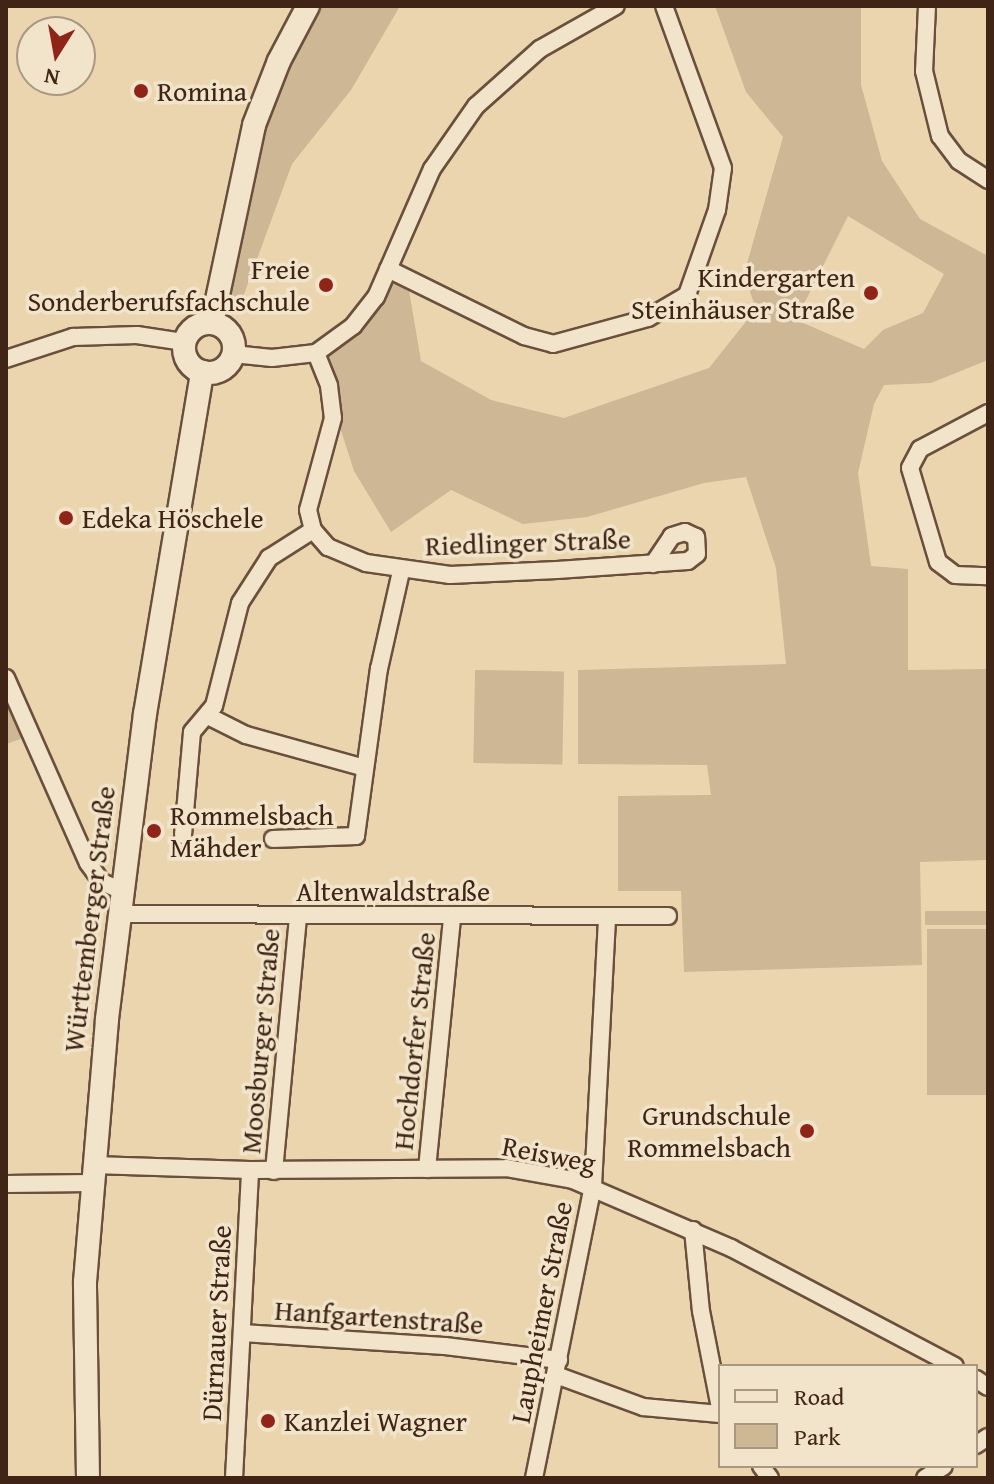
<!DOCTYPE html>
<meta charset="utf-8">
<style>
body{margin:0}
#map{position:relative;width:994px;height:1484px;overflow:hidden;background:#ead5ae;font-family:"Gentium Book Plus",serif}
div>[style]{position:absolute}
[style*='--x']{left:calc(var(--x)*1px);top:calc(var(--y)*1px);width:calc(var(--w)*1px);rotate:calc(var(--a)*1deg)}
.green>*{inset:0;background:#cdb794;transform-origin:0 0}
.roads{filter:drop-shadow(2px 0 #6a503c) drop-shadow(-2px 0 #6a503c) drop-shadow(0 2px #6a503c) drop-shadow(0 -2px #6a503c)}
.street>*{height:16px;margin:-8px;padding:0 8px;transform-origin:8px;border-radius:8px;background:#f1e4ca}
.secondary>*{height:22px;margin:-11px;padding:0 11px;transform-origin:11px;border-radius:11px;background:#f1e4ca}
.secondary>.ring{margin:-11px;padding:0;box-sizing:content-box;background:none;border:22px solid #f1e4ca;border-radius:50%}
.dots>*{width:22px;height:22px;translate:-50% -50%;box-sizing:border-box;border:4px solid #f1e4ca;border-radius:50%}
span{translate:-50% -50%;white-space:nowrap;text-align:center;line-height:1.15;-webkit-text-stroke:7px #f1e4ca;paint-order:stroke}
.poi-label{font-size:28px;color:#402416}
.left{translate:0 -50%;text-align:left}
.right{translate:-100% -50%;text-align:right}
.street-label{font-size:28px;color:#402416}
.frame{position:absolute;inset:0;border:8px solid #402416;pointer-events:none}
.legend{position:absolute;left:718px;top:1364px;width:260px;height:104px;box-sizing:border-box;background:#f1e4ca;border:2px solid #aa9782;margin:0;padding:10px 14px;list-style:none;font-size:24px;color:#402416}
.legend li{display:flex;align-items:center;gap:16px;height:40px}
.legend b{width:40px;border:2px solid #aa9782}
.north{position:absolute;left:16px;top:16px;width:80px;height:80px;box-sizing:border-box;background:#f1e4ca;border:2px solid #aa9782;border-radius:50%;rotate:191deg;font-size:22px;font-weight:700;line-height:32px;text-align:center;color:#402416}
.north::after{content:'';display:block;margin:auto;width:28px;height:36px;background:#8f2418;clip-path:polygon(50% 0,100% 100%,50% 72%,0 100%)}
</style>
<div id="map">
<div class="green">
<i style="clip-path:polygon(308px 6px,400px 6px,351px 90px,292px 164px,243px 297px,213px 323px,249px 143px)"></i>
<i style="clip-path:polygon(evenodd,715px 6px,861px 6px,861px 85px,882px 161px,920px 219px,988px 256px,988px 360px,931px 383px,884px 385px,874px 404px,858px 473px,871px 566px,908px 569px,908px 670px,988px 669px,988px 860px,920px 862px,922px 965px,684px 972px,681px 891px,618px 891px,618px 796px,711px 795px,707px 765px,578px 764px,578px 670px,786px 664px,776px 568px,746px 477px,704px 483px,587px 517px,523px 524px,451px 490px,391px 532px,354px 471px,316px 353px,330px 345px,388px 269px,407px 279px,421px 361px,491px 400px,564px 418px,709px 368px,756px 309px,744px 274px,783px 137px,746px 92px,715px 6px,848px 216px,944px 274px,923px 313px,883px 330px,864px 349px,796px 320px,848px 216px)"></i>
<i style="left:475px;top:670px;width:89px;height:93px;rotate:1deg"></i>
<i style="clip-path:polygon(6px 699px,23px 738px,6px 744px)"></i>
<i style="left:988px;top:911px;width:14px;height:63px;rotate:90deg"></i>
<i style="left:927px;top:929px;width:61px;height:166px"></i>
</div>
<div class="roads">
<div class="street">
<i style="--x:927;--y:6;--w:65;--a:92.6"></i>
<i style="--x:924;--y:71;--w:67;--a:76.2"></i>
<i style="--x:940;--y:136;--w:31;--a:53"></i>
<i style="--x:959;--y:161;--w:35;--a:33"></i>
<i style="--x:388;--y:269;--w:152;--a:26.2"></i>
<i style="--x:524;--y:336;--w:30;--a:15"></i>
<i style="--x:553;--y:344;--w:98;--a:-15.3"></i>
<i style="--x:648;--y:318;--w:45;--a:-30.5"></i>
<i style="--x:687;--y:295;--w:90;--a:-70.6"></i>
<i style="--x:717;--y:210;--w:42;--a:-81.9"></i>
<i style="--x:723;--y:168;--w:172;--a:-110"></i>
<i style="--x:316;--y:353;--w:35;--a:68"></i>
<i style="--x:329;--y:386;--w:32;--a:83"></i>
<i style="--x:333;--y:418;--w:95;--a:105.2"></i>
<i style="--x:308;--y:510;--w:21;--a:76"></i>
<i style="--x:313;--y:530;--w:23;--a:49"></i>
<i style="--x:328;--y:547;--w:41;--a:22.8"></i>
<i style="--x:366;--y:563;--w:85;--a:8.1"></i>
<i style="--x:450;--y:575;--w:107;--a:-2.7"></i>
<i style="--x:557;--y:570;--w:131;--a:-3.9"></i>
<i style="--x:688;--y:561;--w:11;--a:-38"></i>
<i style="--x:697;--y:554;--w:17;--a:-93"></i>
<i style="--x:696;--y:537;--w:12;--a:-156"></i>
<i style="--x:685;--y:532;--w:14;--a:163"></i>
<i style="--x:672;--y:536;--w:34;--a:124"></i>
<i style="--x:233;--y:354;--w:39;--a:6"></i>
<i style="--x:272;--y:358;--w:44;--a:-6.5"></i>
<i style="--x:316;--y:353;--w:46;--a:-36.1"></i>
<i style="--x:353;--y:326;--w:37;--a:-52"></i>
<i style="--x:376;--y:297;--w:140;--a:-66.4"></i>
<i style="--x:432;--y:169;--w:77;--a:-55.1"></i>
<i style="--x:476;--y:106;--w:86;--a:-41.7"></i>
<i style="--x:540;--y:49;--w:87;--a:-29.5"></i>
<i style="--x:6;--y:359;--w:71;--a:-18.2"></i>
<i style="--x:73;--y:337;--w:64;--a:-1.8"></i>
<i style="--x:137;--y:335;--w:48;--a:8.5"></i>
<i style="--x:988;--y:413;--w:77;--a:152.1"></i>
<i style="--x:920;--y:449;--w:21;--a:118"></i>
<i style="--x:910;--y:468;--w:98;--a:73.4"></i>
<i style="--x:938;--y:562;--w:21;--a:37"></i>
<i style="--x:955;--y:575;--w:33;--a:2"></i>
<i style="--x:6;--y:678;--w:202;--a:66.1"></i>
<i style="--x:88;--y:863;--w:24;--a:54"></i>
<i style="--x:102;--y:882;--w:22;--a:24"></i>
<i style="--x:208;--y:716;--w:42;--a:26.6"></i>
<i style="--x:246;--y:735;--w:123;--a:15.5"></i>
<i style="--x:183;--y:835;--w:103;--a:-85"></i>
<i style="--x:192;--y:732;--w:34;--a:-50"></i>
<i style="--x:214;--y:706;--w:106;--a:-75.8"></i>
<i style="--x:240;--y:603;--w:54;--a:-57.2"></i>
<i style="--x:269;--y:558;--w:52;--a:-32.5"></i>
<i style="--x:273;--y:839;--w:83;--a:-2.1"></i>
<i style="--x:356;--y:836;--w:169;--a:-82.2"></i>
<i style="--x:379;--y:669;--w:100;--a:-77.3"></i>
<i style="--x:119;--y:914;--w:549;--a:0.21"></i>
<i style="--x:93;--y:1165;--w:157;--a:1.8"></i>
<i style="--x:250;--y:1170;--w:257;--a:-0.4"></i>
<i style="--x:507;--y:1168;--w:67;--a:10.3"></i>
<i style="--x:573;--y:1180;--w:172;--a:23.3"></i>
<i style="--x:731;--y:1248;--w:253;--a:27.8"></i>
<i style="--x:427;--y:1169;--w:252;--a:-84.3"></i>
<i style="--x:274;--y:1171;--w:255;--a:-84.6"></i>
<i style="--x:6;--y:1184;--w:85;--a:-0.7"></i>
<i style="--x:693;--y:1230;--w:81;--a:84.4"></i>
<i style="--x:701;--y:1311;--w:99;--a:78.9"></i>
<i style="--x:242;--y:1333;--w:203;--a:3.7"></i>
<i style="--x:445;--y:1346;--w:115;--a:7"></i>
<i style="--x:556;--y:1375;--w:93;--a:20.2"></i>
<i style="--x:643;--y:1407;--w:77;--a:5.2"></i>
<i style="--x:976;--y:1379;--w:14;--a:34"></i>
<i style="--x:976;--y:1445;--w:14;--a:-34"></i>
<i style="--x:761;--y:1466;--w:15;--a:53"></i>
<i style="--x:234;--y:1478;--w:308;--a:-87"></i>
<i style="--x:534;--y:1478;--w:298;--a:-78.6"></i>
<i style="--x:593;--y:1186;--w:269;--a:-87"></i>
<i style="--x:925;--y:1478;--w:22;--a:-32"></i>
</div>
<div class="secondary">
<i class="ring" style="left:184px;top:323px;width:28px;height:28px"></i>
<i style="--x:212;--y:323;--w:202;--a:-78"></i>
<i style="--x:254;--y:125;--w:69;--a:-68.7"></i>
<i style="--x:279;--y:61;--w:62;--a:-62.2"></i>
<i style="--x:88;--y:1478;--w:196;--a:-90.9"></i>
<i style="--x:85;--y:1282;--w:264;--a:-85.2"></i>
<i style="--x:107;--y:1019;--w:307;--a:-82.9"></i>
<i style="--x:145;--y:714;--w:347;--a:-80.5"></i>
</div>
</div>
<div class="dots">
<i style="left:141px;top:91px;background:#8f2418"></i>
<i style="left:326px;top:285px;background:#8f2418"></i>
<i style="left:871px;top:293px;background:#8f2418"></i>
<i style="left:66px;top:518px;background:#8f2418"></i>
<i style="left:154px;top:831px;background:#8f2418"></i>
<i style="left:807px;top:1131px;background:#8f2418"></i>
<i style="left:268px;top:1421px;background:#8f2418"></i>
</div>
<div class="poi-label">
<span class="left" style="left:157px;top:91px">Romina</span>
<span class="right" style="left:310px;top:285px">Freie<br>Sonderberufsfachschule</span>
<span class="right" style="left:855px;top:293px">Kindergarten<br>Steinhäuser Straße</span>
<span class="left" style="left:82px;top:518px">Edeka Höschele</span>
<span class="left" style="left:170px;top:831px">Rommelsbach<br>Mähder</span>
<span class="right" style="left:791px;top:1131px">Grundschule<br>Rommelsbach</span>
<span class="left" style="left:284px;top:1421px">Kanzlei Wagner</span>
</div>
<div class="street-label">
<span style="left:528px;top:542px;rotate:-2deg">Riedlinger Straße</span>
<span style="left:393px;top:891px">Altenwaldstraße</span>
<span style="left:89px;top:919px;rotate:-83deg">Württemberger Straße</span>
<span style="left:260px;top:1041px;rotate:-85deg">Moosburger Straße</span>
<span style="left:414px;top:1041px;rotate:-84deg">Hochdorfer Straße</span>
<span style="left:549px;top:1154px;rotate:11deg">Reisweg</span>
<span style="left:541px;top:1312px;rotate:-79deg">Laupheimer Straße</span>
<span style="left:379px;top:1317px;rotate:4deg">Hanfgartenstraße</span>
<span style="left:216px;top:1323px;rotate:-87deg">Dürnauer Straße</span>
</div>
<div class="frame"></div>
<ul class="legend">
<li><b style="height:10px;background:#f1e4ca"></b>Road</li>
<li><b style="height:22px;background:#cdb794"></b>Park</li>
</ul>
<div class="north">N</div>
</div>
